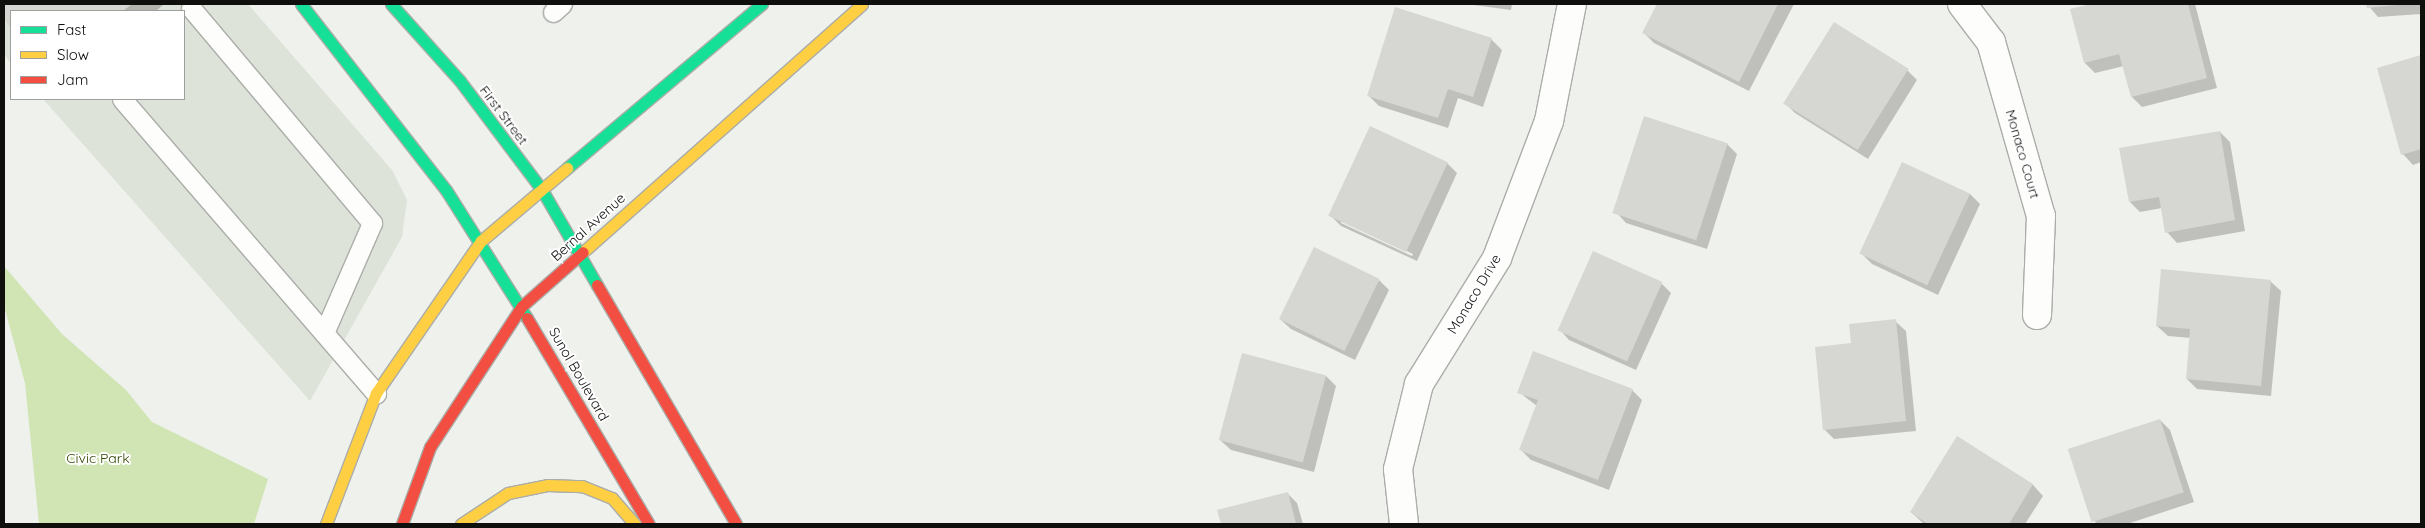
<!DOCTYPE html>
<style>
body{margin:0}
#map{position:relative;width:2425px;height:528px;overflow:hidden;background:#eff1ec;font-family:Quicksand,sans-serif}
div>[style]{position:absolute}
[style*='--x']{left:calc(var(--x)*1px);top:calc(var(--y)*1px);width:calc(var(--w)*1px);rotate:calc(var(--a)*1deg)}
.built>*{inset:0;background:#dee3d9}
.green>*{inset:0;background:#d0e4b4}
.shadow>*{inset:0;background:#0003}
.building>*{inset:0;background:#d6d7d3;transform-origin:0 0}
.roads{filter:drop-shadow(1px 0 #abada9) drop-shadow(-1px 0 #abada9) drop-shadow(0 1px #abada9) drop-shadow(0 -1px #abada9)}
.lane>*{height:19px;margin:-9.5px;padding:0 9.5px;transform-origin:9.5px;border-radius:9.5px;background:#fdfdfc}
.street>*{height:28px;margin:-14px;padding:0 14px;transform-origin:14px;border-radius:14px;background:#fdfdfc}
.fast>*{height:11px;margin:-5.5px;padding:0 5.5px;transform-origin:5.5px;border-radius:5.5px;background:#16e098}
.slow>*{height:11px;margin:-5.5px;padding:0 5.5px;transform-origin:5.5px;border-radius:5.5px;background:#ffcf43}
.jam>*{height:11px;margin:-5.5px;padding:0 5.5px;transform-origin:5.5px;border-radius:5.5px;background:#f24e42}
span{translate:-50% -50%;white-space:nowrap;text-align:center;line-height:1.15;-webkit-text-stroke:4px #fff;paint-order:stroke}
.street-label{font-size:14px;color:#0f100e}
.park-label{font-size:14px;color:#314603}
.frame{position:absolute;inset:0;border:5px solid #0f100e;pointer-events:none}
.legend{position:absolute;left:10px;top:10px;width:175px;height:90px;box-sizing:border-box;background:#fff;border:1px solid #9f9f9f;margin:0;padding:6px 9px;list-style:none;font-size:15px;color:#0f100e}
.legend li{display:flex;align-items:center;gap:10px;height:25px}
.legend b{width:25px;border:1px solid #9f9f9f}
</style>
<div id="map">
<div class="built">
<i style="clip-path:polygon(4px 4px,248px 4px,392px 170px,407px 200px,402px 237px,310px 401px,43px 99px,184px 99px,184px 11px,11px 11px,11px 63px,4px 55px)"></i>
</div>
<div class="green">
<i style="clip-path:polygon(4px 266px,62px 334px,126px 390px,152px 422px,268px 479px,254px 524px,39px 524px,25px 383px,4px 306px)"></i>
</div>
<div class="shadow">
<i style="clip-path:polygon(4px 4px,164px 4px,156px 11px,11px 11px,11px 26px,4px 17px)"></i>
<i style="clip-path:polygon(1466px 4px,1512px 4px,1511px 10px)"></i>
<i style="clip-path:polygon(1658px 4px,1794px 4px,1749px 91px,1654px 43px,1644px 33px)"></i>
<i style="clip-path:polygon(2096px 4px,2195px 4px,2217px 88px,2142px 107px,2132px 97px,2124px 66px,2095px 73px,2085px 63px,2071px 10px)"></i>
<i style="clip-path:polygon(2367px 4px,2421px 4px,2421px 14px,2378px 17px)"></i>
<i style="clip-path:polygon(1491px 39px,1502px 50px,1483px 107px,1458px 98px,1448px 128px,1379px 106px,1369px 96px)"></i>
<i style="clip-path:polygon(2421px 56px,2421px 162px,2413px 165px,2403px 154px,2378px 69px)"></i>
<i style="clip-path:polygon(1907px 70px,1917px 80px,1868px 159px,1795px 113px,1785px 103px)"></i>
<i style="clip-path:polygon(2220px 132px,2230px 142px,2245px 231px,2177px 243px,2167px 232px,2162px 208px,2140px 212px,2130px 202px)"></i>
<i style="clip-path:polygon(1727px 144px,1737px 154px,1707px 249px,1626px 223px,1616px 212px)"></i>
<i style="clip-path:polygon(evenodd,1447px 163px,1457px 173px,1417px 261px,1341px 226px,1331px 216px,1447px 163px,1341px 220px,1413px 254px,1412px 256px,1341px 223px,1341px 220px)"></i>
<i style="clip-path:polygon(1903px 163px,1970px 194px,1980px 204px,1938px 295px,1872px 264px,1861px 253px)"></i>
<i style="clip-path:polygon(1379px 280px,1389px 290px,1355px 360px,1291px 329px,1280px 319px)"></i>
<i style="clip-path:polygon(2270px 281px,2281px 291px,2271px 396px,2197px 389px,2187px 379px,2191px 338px,2168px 336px,2157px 326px)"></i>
<i style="clip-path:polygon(1661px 283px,1671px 293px,1636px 370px,1569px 340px,1559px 329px)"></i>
<i style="clip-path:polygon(1895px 321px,1906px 331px,1916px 431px,1834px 439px,1824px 429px,1852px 344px)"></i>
<i style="clip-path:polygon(1243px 354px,1326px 376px,1336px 386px,1314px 472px,1231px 450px,1220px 440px)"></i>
<i style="clip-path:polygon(1632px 390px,1642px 400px,1609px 490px,1531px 460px,1521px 450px,1537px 406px,1519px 392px)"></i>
<i style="clip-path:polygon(2160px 420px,2170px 430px,2194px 502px,2127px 524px,2096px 524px,2070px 450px)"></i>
<i style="clip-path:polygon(1957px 438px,2033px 485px,2043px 496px,2025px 524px,1924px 524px,1911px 512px)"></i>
<i style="clip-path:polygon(1287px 493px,1297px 503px,1303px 524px,1222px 524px,1219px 511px)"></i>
</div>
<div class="building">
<i style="clip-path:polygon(4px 4px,132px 4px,123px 11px,11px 11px,11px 28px,4px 19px)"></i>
<i style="clip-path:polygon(1657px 4px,1778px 4px,1739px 82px,1642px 33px)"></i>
<i style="clip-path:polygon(2091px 4px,2188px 4px,2207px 78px,2131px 97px,2119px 54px,2084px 63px,2070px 9px)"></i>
<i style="clip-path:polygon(2366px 4px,2397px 4px,2397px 5px,2367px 8px)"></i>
<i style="clip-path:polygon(1395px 7px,1492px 38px,1473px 97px,1448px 89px,1438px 118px,1367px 96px)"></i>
<i style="left:1834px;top:22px;width:88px;height:96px;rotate:32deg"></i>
<i style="clip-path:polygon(2421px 55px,2421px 149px,2401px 155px,2377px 68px)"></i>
<i style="left:1644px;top:116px;width:88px;height:102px;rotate:18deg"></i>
<i style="left:1370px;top:126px;width:86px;height:99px;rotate:25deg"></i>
<i style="clip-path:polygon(2220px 131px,2235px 220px,2165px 233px,2159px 197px,2129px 202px,2119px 148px)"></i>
<i style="left:1902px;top:162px;width:75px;height:101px;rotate:25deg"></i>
<i style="left:1314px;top:247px;width:73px;height:80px;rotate:26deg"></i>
<i style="left:1593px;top:251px;width:76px;height:87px;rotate:24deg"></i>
<i style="clip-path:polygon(2161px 269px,2271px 280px,2261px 386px,2186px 379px,2190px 329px,2156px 326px)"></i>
<i style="clip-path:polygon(1896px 319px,1906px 421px,1823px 430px,1815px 347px,1851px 343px,1849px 324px)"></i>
<i style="clip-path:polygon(1533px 351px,1633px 389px,1598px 480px,1519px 450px,1538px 400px,1517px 393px)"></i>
<i style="left:1242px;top:353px;width:87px;height:90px;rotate:15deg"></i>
<i style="left:2160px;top:419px;width:77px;height:97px;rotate:72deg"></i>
<i style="clip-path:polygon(1957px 436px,2033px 484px,2009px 524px,1928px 524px,1910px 512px)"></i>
<i style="clip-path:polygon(1288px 492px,1296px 524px,1221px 524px,1217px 510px)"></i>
</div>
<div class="roads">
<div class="lane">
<i style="--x:191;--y:8;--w:281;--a:49.9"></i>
<i style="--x:372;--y:223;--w:120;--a:113.6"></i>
<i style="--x:553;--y:12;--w:12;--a:-42"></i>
<i style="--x:122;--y:99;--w:389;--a:49.2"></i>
</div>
<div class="street">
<i style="--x:1962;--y:4;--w:48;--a:52.7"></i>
<i style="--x:1991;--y:42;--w:181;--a:74"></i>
<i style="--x:2041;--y:216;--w:99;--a:92.3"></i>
<i style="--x:1404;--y:524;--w:55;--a:-96.2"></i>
<i style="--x:1398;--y:469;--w:88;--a:-76.1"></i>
<i style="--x:1419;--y:384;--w:148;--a:-58.2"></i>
<i style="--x:1497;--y:258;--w:147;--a:-69.2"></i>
<i style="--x:1549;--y:121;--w:119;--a:-78.9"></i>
</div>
<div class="fast">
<i style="--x:301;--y:4;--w:236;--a:52.1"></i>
<i style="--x:446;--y:190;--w:151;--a:57.7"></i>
<i style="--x:391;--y:4;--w:103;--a:48.1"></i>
<i style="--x:460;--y:81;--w:136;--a:53"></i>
<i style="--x:542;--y:190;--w:110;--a:59.9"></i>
<i style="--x:567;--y:168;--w:255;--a:-40.1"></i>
</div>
<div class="slow">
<i style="--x:583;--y:252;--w:373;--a:-41.6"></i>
<i style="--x:326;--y:524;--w:140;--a:-69.1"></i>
<i style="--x:376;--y:393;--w:185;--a:-55.4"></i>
<i style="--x:481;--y:241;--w:113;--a:-40.3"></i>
<i style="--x:461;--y:524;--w:56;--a:-33.4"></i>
<i style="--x:508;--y:493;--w:41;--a:-11.3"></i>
<i style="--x:548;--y:485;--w:34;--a:2"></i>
<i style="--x:582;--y:486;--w:32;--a:22"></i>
<i style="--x:612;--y:498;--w:35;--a:49"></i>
</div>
<div class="jam">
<i style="--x:597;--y:285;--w:276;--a:59.8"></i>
<i style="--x:527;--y:318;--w:239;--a:59.4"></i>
<i style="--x:402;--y:524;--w:82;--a:-70"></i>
<i style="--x:430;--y:447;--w:168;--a:-56.9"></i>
<i style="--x:522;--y:306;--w:81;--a:-41.5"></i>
</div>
</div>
<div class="street-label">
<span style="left:504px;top:115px;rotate:53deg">First Street</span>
<span style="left:2023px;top:154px;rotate:74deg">Monaco Court</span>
<span style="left:588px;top:227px;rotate:-42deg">Bernal Avenue</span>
<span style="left:1474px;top:294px;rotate:-59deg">Monaco Drive</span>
<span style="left:579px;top:374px;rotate:60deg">Sunol Boulevard</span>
</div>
<div class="park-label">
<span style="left:98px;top:458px">Civic Park</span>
</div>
<div class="frame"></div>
<ul class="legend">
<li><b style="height:6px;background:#16e098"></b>Fast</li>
<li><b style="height:6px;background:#ffcf43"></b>Slow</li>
<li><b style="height:6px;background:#f24e42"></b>Jam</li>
</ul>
</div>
